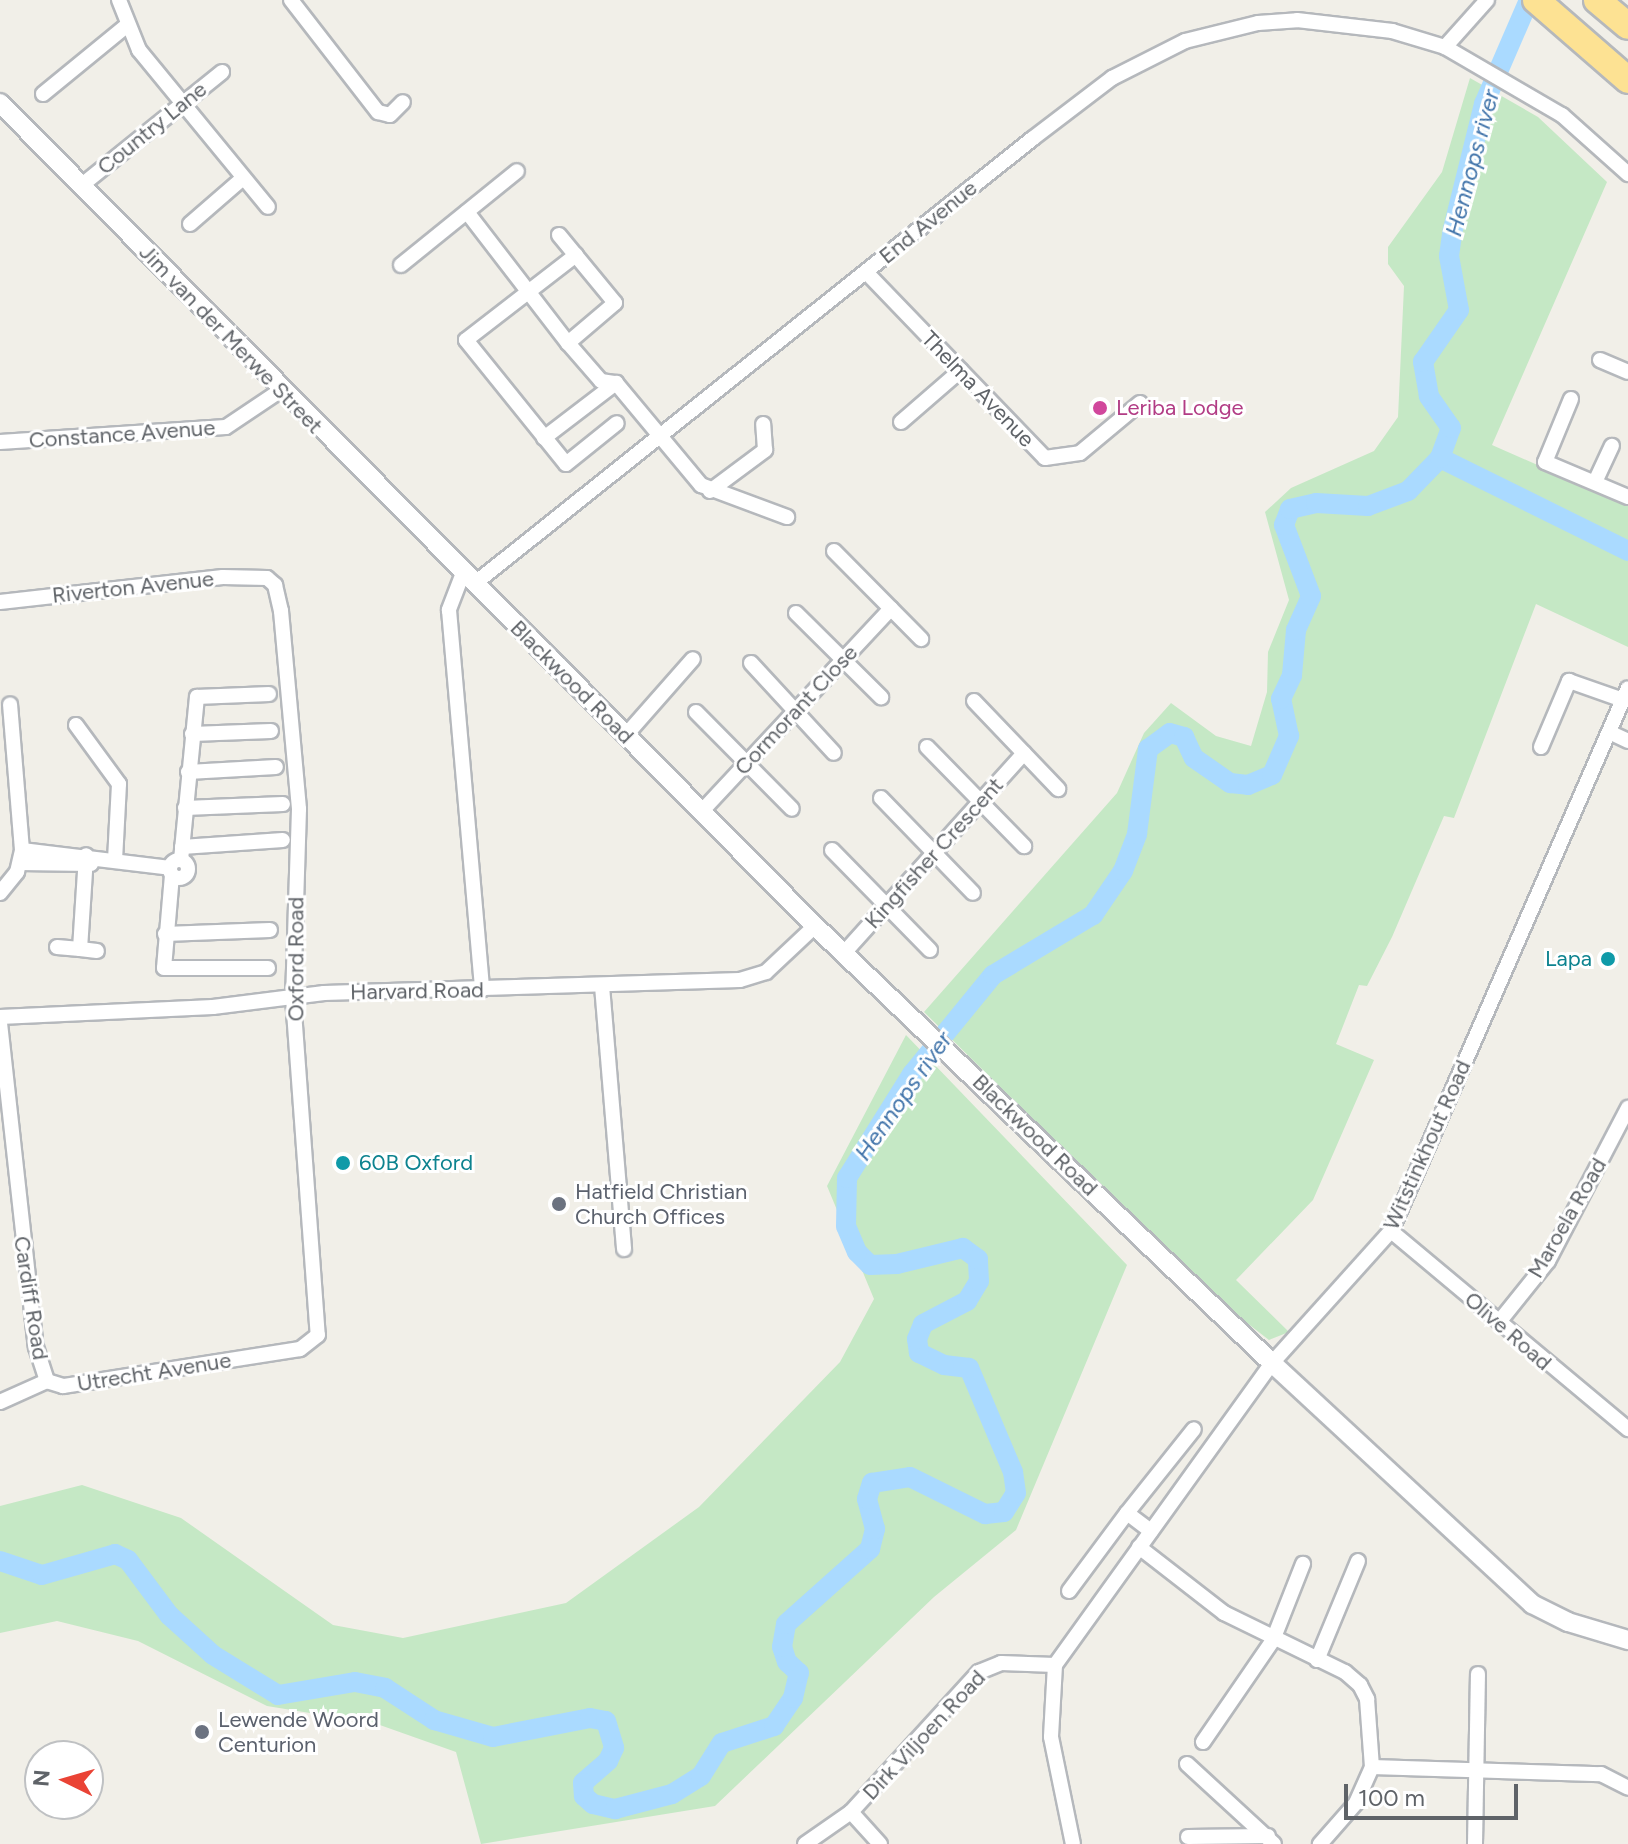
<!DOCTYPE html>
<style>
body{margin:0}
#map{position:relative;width:1628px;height:1844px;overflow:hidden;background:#f1efe8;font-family:Figtree,sans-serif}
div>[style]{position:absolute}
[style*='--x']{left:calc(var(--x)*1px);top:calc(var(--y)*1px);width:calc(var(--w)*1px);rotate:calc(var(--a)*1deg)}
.green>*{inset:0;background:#c5e8c5}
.river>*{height:20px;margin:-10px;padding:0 10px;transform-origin:10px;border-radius:10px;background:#aadaff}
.roads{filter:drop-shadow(2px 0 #b5b8bc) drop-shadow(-2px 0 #b5b8bc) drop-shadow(0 2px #b5b8bc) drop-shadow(0 -2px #b5b8bc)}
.minor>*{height:14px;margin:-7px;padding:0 7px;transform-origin:7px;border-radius:7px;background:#fff}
.minor>.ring{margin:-7px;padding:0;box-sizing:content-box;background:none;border:14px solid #fff;border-radius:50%}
.tertiary>*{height:18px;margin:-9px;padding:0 9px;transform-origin:9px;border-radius:9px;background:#fff}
.motorway>*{height:26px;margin:-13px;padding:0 13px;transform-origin:13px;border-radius:13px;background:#fde293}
.dots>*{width:22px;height:22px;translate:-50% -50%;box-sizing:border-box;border:4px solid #fff;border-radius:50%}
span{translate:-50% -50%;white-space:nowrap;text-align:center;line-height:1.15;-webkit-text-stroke:6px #fff;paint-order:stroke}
.street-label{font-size:22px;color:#5f6368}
.hotel-label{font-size:22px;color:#b23c85}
.left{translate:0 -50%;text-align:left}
.culture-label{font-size:22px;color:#0d838f}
.right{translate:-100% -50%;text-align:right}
.worship-label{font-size:22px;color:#5b616d}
.water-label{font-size:24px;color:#4174aa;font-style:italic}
.north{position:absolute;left:24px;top:1740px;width:80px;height:80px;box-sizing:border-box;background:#fff;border:2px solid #bfc1c3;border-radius:50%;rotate:275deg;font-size:22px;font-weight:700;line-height:32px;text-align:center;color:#5f6368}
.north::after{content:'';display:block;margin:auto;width:28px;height:36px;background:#ea4335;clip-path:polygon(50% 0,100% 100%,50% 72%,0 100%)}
.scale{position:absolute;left:1344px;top:1784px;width:174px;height:36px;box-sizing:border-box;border:4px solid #5f6368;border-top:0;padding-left:10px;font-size:24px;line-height:28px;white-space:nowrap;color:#5f6368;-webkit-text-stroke:6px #fff;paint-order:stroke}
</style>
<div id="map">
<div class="green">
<i style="clip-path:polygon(1470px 78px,1538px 117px,1607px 182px,1492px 445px,1628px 505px,1628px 647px,1536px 604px,1454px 818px,1444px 816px,1392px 937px,1367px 986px,1359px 985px,1336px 1044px,1374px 1060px,1313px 1200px,1236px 1280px,1289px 1332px,1269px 1340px,1216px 1299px,924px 1012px,1117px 793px,1144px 733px,1171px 703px,1216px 736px,1251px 746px,1267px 692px,1268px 652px,1289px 600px,1265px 512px,1291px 488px,1374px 451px,1398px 417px,1404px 286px,1388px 264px,1388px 247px,1442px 172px)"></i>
<i style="clip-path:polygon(906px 1035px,1127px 1265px,1016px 1530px,934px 1597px,715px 1806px,481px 1844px,456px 1752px,377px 1724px,267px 1706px,138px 1641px,57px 1621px,0 1633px,0 1506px,82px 1485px,181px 1518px,333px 1625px,403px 1638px,566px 1603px,699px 1507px,840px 1362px,874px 1299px,827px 1186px)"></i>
</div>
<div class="river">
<i style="--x:1440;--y:458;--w:210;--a:26.3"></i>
<i style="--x:0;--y:1561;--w:44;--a:18.4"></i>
<i style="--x:42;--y:1575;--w:76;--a:-16"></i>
<i style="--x:115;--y:1554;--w:14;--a:25"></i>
<i style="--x:128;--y:1560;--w:69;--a:53.3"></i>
<i style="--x:169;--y:1615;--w:59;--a:42.3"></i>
<i style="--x:213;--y:1655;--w:76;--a:31.6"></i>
<i style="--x:278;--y:1695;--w:78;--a:-9.6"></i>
<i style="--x:355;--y:1682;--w:31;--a:11"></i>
<i style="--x:385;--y:1688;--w:59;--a:33.1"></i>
<i style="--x:434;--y:1720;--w:61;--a:16.1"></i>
<i style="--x:493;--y:1737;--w:99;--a:-11.1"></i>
<i style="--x:590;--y:1718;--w:16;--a:11"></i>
<i style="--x:606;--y:1721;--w:28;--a:73"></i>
<i style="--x:614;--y:1748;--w:14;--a:115"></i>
<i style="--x:608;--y:1761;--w:33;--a:139"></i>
<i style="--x:583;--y:1783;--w:13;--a:86"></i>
<i style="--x:584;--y:1796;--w:12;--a:42"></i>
<i style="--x:593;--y:1804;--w:23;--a:13"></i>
<i style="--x:615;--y:1809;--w:59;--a:-14.7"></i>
<i style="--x:672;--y:1794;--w:34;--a:-32"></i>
<i style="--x:701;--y:1776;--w:39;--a:-58"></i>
<i style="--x:722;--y:1743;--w:55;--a:-18.1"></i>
<i style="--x:774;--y:1726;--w:34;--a:-56"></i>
<i style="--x:793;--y:1698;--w:26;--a:-77"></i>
<i style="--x:799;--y:1673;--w:16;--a:-137"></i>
<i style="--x:787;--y:1662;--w:16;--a:-108"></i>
<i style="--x:782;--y:1647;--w:23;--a:-80"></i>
<i style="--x:786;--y:1624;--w:113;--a:-41.8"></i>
<i style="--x:870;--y:1549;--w:21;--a:-76"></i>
<i style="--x:875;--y:1529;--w:31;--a:-105"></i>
<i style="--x:867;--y:1499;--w:17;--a:-73"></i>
<i style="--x:872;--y:1483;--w:38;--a:-9"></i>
<i style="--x:910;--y:1477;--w:84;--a:26.3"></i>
<i style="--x:985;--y:1514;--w:19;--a:-6"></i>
<i style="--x:1004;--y:1512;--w:22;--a:-58"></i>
<i style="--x:1016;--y:1493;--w:21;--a:-98"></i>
<i style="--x:1013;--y:1472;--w:113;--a:-112.9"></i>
<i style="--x:969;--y:1368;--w:25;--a:-173"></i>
<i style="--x:944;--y:1365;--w:28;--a:-154"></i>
<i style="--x:919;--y:1353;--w:14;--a:-98"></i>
<i style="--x:917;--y:1339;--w:16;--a:-68"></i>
<i style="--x:923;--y:1324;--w:50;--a:-27.6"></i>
<i style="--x:967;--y:1301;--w:23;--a:-59"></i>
<i style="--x:979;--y:1281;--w:22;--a:-93"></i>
<i style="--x:978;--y:1259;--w:19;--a:-144"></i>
<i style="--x:963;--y:1248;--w:68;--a:166.4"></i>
<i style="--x:897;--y:1264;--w:27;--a:178"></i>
<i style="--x:870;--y:1265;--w:18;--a:-135"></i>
<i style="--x:857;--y:1252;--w:28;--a:-113"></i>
<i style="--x:846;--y:1226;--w:48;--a:-88.8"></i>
<i style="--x:847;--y:1178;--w:123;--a:-58"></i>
<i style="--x:912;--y:1074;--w:128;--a:-50.7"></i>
<i style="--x:993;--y:975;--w:117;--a:-31"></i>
<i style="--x:1093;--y:915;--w:53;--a:-55.7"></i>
<i style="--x:1123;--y:871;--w:40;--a:-69"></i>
<i style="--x:1137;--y:834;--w:86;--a:-82.6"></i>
<i style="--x:1148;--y:749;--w:27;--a:-36"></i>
<i style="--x:1170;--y:733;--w:15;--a:16"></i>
<i style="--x:1184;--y:737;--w:23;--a:65"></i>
<i style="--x:1194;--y:758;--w:44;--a:34.8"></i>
<i style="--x:1230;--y:783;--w:18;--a:6"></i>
<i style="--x:1248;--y:785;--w:26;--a:-23"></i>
<i style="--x:1272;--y:775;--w:43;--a:-66.4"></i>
<i style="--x:1289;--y:736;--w:38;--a:-102"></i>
<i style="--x:1281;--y:699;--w:26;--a:-65"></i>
<i style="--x:1292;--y:675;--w:45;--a:-84.9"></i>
<i style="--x:1296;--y:630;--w:37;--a:-66"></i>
<i style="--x:1311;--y:596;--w:76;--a:-110.8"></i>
<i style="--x:1284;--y:525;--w:17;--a:-69"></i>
<i style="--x:1290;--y:509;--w:27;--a:-13"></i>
<i style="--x:1316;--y:503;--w:52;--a:3.3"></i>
<i style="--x:1368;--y:506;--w:43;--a:-20.6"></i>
<i style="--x:1408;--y:491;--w:46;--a:-45.9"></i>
<i style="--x:1440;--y:458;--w:32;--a:-70"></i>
<i style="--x:1451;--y:428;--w:39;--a:-125"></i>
<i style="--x:1429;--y:396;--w:35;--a:-100"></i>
<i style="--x:1423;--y:362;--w:63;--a:-55.3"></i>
<i style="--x:1459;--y:310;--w:55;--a:-100.5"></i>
<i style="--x:1449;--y:256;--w:27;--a:-82"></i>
<i style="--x:1453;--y:229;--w:129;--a:-76.1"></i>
<i style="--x:1484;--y:104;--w:113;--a:-66.6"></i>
</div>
<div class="roads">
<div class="minor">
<i style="--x:119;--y:0;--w:54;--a:68.2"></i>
<i style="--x:139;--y:50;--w:203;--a:50.6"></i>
<i style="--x:291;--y:0;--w:142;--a:52.2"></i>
<i style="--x:378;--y:112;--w:12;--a:14"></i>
<i style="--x:390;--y:115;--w:18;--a:-45"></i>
<i style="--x:1445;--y:47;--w:63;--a:-48.2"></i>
<i style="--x:43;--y:94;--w:107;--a:-39.3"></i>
<i style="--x:82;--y:185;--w:180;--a:-38.9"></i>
<i style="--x:467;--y:212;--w:165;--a:52.4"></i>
<i style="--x:568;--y:343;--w:50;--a:49"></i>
<i style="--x:601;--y:381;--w:15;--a:8"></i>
<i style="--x:616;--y:383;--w:133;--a:50.2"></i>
<i style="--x:701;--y:485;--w:92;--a:20.4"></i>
<i style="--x:190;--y:224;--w:69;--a:-40.9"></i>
<i style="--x:559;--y:235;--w:88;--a:50.5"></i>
<i style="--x:615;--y:303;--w:62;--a:139.6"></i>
<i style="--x:576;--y:255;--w:139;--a:142.3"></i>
<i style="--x:466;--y:340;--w:159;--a:51.1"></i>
<i style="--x:566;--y:464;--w:65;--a:-38.8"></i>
<i style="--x:401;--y:265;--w:149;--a:-39"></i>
<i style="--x:866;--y:272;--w:258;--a:46.1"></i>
<i style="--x:1045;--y:458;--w:35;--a:-8"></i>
<i style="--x:1080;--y:453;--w:78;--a:-39.8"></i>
<i style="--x:1600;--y:360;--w:30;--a:23"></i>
<i style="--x:1571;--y:399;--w:68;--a:112.4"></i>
<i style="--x:1545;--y:462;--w:90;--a:22.9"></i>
<i style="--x:901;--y:422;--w:79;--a:-40.9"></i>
<i style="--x:544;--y:438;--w:91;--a:-37.4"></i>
<i style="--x:0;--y:442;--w:226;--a:-3.8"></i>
<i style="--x:226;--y:427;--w:66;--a:-33.9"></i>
<i style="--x:1595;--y:482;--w:40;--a:-65"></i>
<i style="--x:710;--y:491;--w:69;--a:-36.7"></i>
<i style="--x:765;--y:450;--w:26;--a:-94"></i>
<i style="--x:834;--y:551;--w:124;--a:45.3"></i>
<i style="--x:463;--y:573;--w:40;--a:111"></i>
<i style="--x:449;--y:610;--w:381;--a:85"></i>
<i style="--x:474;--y:584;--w:714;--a:-38.57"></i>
<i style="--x:1032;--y:139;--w:101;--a:-37.3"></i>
<i style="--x:1112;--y:78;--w:82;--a:-26.9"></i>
<i style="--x:1185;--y:41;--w:75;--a:-13.9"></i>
<i style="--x:1258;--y:23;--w:39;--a:-4"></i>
<i style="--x:1297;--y:20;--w:96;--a:6.6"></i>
<i style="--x:1392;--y:31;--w:55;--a:16.8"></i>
<i style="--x:1445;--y:47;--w:135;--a:30.2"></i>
<i style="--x:1562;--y:115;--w:89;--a:41.8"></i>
<i style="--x:0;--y:602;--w:224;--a:-6.4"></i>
<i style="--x:223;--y:577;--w:44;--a:1.3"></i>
<i style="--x:267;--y:578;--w:11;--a:41"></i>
<i style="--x:275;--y:585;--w:27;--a:77"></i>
<i style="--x:281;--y:611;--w:199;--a:84.8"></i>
<i style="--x:299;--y:809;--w:189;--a:91.8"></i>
<i style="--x:293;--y:998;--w:338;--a:85.8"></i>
<i style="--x:318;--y:1335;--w:23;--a:142"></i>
<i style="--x:300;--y:1349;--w:240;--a:171.1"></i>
<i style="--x:63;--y:1386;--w:17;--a:-163"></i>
<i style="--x:796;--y:613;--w:120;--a:44.7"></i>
<i style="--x:751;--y:663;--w:122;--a:47.3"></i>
<i style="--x:974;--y:701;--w:122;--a:46.3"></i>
<i style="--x:696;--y:712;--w:136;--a:45.3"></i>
<i style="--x:76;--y:725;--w:73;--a:53.9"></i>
<i style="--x:119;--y:784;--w:76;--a:93"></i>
<i style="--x:1609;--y:732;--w:21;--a:25"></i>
<i style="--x:192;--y:734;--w:79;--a:-2.2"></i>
<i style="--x:626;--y:735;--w:101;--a:-48.6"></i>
<i style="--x:927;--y:747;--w:139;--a:45.6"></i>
<i style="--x:1541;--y:747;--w:72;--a:-67"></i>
<i style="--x:1569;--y:681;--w:57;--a:19.4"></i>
<i style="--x:188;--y:772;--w:88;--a:-3.3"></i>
<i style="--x:881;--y:798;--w:132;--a:45.9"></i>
<i style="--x:185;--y:808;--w:98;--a:-2.3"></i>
<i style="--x:702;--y:811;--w:277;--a:-47"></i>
<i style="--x:182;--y:847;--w:101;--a:-4"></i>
<i style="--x:22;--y:850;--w:149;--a:6.9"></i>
<i style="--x:832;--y:850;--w:140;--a:45.6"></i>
<i style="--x:181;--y:860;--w:164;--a:-84.4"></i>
<i style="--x:197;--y:697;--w:72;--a:-2.4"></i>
<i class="ring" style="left:170px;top:860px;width:4px;height:4px"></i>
<i style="--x:20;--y:863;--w:71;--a:0.8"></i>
<i style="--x:172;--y:875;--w:93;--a:94.9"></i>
<i style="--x:164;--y:968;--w:104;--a:0"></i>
<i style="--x:0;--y:893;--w:27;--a:-51"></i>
<i style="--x:17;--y:872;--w:23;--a:-77"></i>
<i style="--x:22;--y:850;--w:146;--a:-94.7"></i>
<i style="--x:165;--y:934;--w:105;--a:-2.2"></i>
<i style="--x:57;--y:947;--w:23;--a:5"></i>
<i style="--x:80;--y:949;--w:94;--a:-86.3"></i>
<i style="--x:80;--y:949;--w:17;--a:7"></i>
<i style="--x:844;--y:953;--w:269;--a:-48"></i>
<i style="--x:602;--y:986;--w:264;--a:85.2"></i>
<i style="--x:0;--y:1017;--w:213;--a:-2.7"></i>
<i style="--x:213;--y:1007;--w:112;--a:-7.2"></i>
<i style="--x:324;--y:993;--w:416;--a:-1.8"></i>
<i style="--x:740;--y:980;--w:27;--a:-17"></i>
<i style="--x:766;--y:972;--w:67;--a:-43.2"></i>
<i style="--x:0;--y:1023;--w:326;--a:83.7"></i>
<i style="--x:36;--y:1347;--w:36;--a:72"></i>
<i style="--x:1391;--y:1231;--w:309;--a:39.9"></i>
<i style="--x:1499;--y:1322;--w:78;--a:-51.2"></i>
<i style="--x:1548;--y:1261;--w:173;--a:-62.4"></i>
<i style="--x:0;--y:1402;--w:51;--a:-24.1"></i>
<i style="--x:1127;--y:1513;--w:107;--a:-51.4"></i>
<i style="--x:1139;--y:1547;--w:108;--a:37.8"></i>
<i style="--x:1224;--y:1613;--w:135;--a:26"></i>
<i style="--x:1345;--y:1672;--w:20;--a:41"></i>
<i style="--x:1360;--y:1685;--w:16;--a:63"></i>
<i style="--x:1367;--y:1699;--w:68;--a:85.8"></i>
<i style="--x:1372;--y:1767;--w:39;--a:114"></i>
<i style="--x:1356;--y:1803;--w:55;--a:131.3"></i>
<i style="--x:1069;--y:1591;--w:97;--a:-53.4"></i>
<i style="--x:1127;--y:1513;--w:30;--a:37"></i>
<i style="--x:1317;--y:1660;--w:107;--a:-67.5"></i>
<i style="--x:1055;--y:1665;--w:372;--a:-54.3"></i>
<i style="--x:1272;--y:1363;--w:178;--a:-48"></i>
<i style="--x:1391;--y:1231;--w:592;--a:-66.42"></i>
<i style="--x:1055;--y:1665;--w:72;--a:93.2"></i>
<i style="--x:1051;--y:1737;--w:109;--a:78.4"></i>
<i style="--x:1203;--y:1742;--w:124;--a:-55.5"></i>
<i style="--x:1273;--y:1640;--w:82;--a:-68.5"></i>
<i style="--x:1187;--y:1764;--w:118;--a:42.6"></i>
<i style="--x:1372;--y:1767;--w:229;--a:1.8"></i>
<i style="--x:1601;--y:1774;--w:30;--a:27"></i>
<i style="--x:851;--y:1812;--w:43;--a:47.8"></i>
<i style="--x:1188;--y:1837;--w:80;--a:-0.7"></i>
<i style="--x:805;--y:1844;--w:56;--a:-34.8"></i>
<i style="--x:851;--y:1812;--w:190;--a:-47.6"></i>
<i style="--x:979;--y:1672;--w:24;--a:-22"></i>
<i style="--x:1001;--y:1663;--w:54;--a:2.1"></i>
<i style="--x:1475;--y:1844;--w:170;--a:-89"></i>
</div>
<div class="tertiary">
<i style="--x:0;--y:103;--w:1158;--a:45.28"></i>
<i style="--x:815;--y:926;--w:632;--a:43.72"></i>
<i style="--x:1272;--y:1363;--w:355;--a:42.8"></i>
<i style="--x:1532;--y:1604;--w:40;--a:26.6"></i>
<i style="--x:1568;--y:1622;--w:63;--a:16.7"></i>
</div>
<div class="motorway">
<i style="--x:1536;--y:0;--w:122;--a:41"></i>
<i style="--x:1597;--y:0;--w:40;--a:40"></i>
</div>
</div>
<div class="dots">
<i style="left:1100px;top:408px;background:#d1479c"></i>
<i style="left:1608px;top:959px;background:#0f9aa8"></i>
<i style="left:343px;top:1163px;background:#0f9aa8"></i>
<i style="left:559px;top:1204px;background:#6b7280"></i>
<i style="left:202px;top:1732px;background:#6b7280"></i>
</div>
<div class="street-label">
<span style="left:152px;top:128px;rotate:-39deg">Country Lane</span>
<span style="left:928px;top:222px;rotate:-39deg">End Avenue</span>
<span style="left:231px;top:339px;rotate:46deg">Jim van der Merwe Street</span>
<span style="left:978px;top:389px;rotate:46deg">Thelma Avenue</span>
<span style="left:122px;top:434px;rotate:-4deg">Constance Avenue</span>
<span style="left:133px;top:587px;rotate:-6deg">Riverton Avenue</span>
<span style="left:572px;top:682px;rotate:45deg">Blackwood Road</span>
<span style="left:796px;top:710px;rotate:-47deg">Cormorant Close</span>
<span style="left:934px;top:853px;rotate:-48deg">Kingfisher Crescent</span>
<span style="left:296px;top:959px;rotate:-90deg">Oxford Road</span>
<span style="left:417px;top:991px;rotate:-1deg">Harvard Road</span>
<span style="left:1035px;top:1135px;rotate:44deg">Blackwood Road</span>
<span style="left:1427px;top:1145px;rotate:-66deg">Witstinkhout Road</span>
<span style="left:1567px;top:1218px;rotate:-60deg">Maroela Road</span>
<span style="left:31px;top:1298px;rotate:81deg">Cardiff Road</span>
<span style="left:1508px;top:1331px;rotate:41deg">Olive Road</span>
<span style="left:154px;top:1372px;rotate:-9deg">Utrecht Avenue</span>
<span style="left:924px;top:1735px;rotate:-47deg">Dirk Viljoen Road</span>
</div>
<div class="hotel-label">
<span class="left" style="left:1116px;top:408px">Leriba Lodge</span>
</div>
<div class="culture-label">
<span class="right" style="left:1592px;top:959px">Lapa</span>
<span class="left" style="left:359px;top:1163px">60B Oxford</span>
</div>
<div class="worship-label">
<span class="left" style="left:575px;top:1204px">Hatfield Christian<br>Church Offices</span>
<span class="left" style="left:218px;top:1732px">Lewende Woord<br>Centurion</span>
</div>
<div class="water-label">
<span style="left:1472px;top:163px;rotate:-75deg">Hennops river</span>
<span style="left:903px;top:1096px;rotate:-55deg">Hennops river</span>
</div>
<div class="north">N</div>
<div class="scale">100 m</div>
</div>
